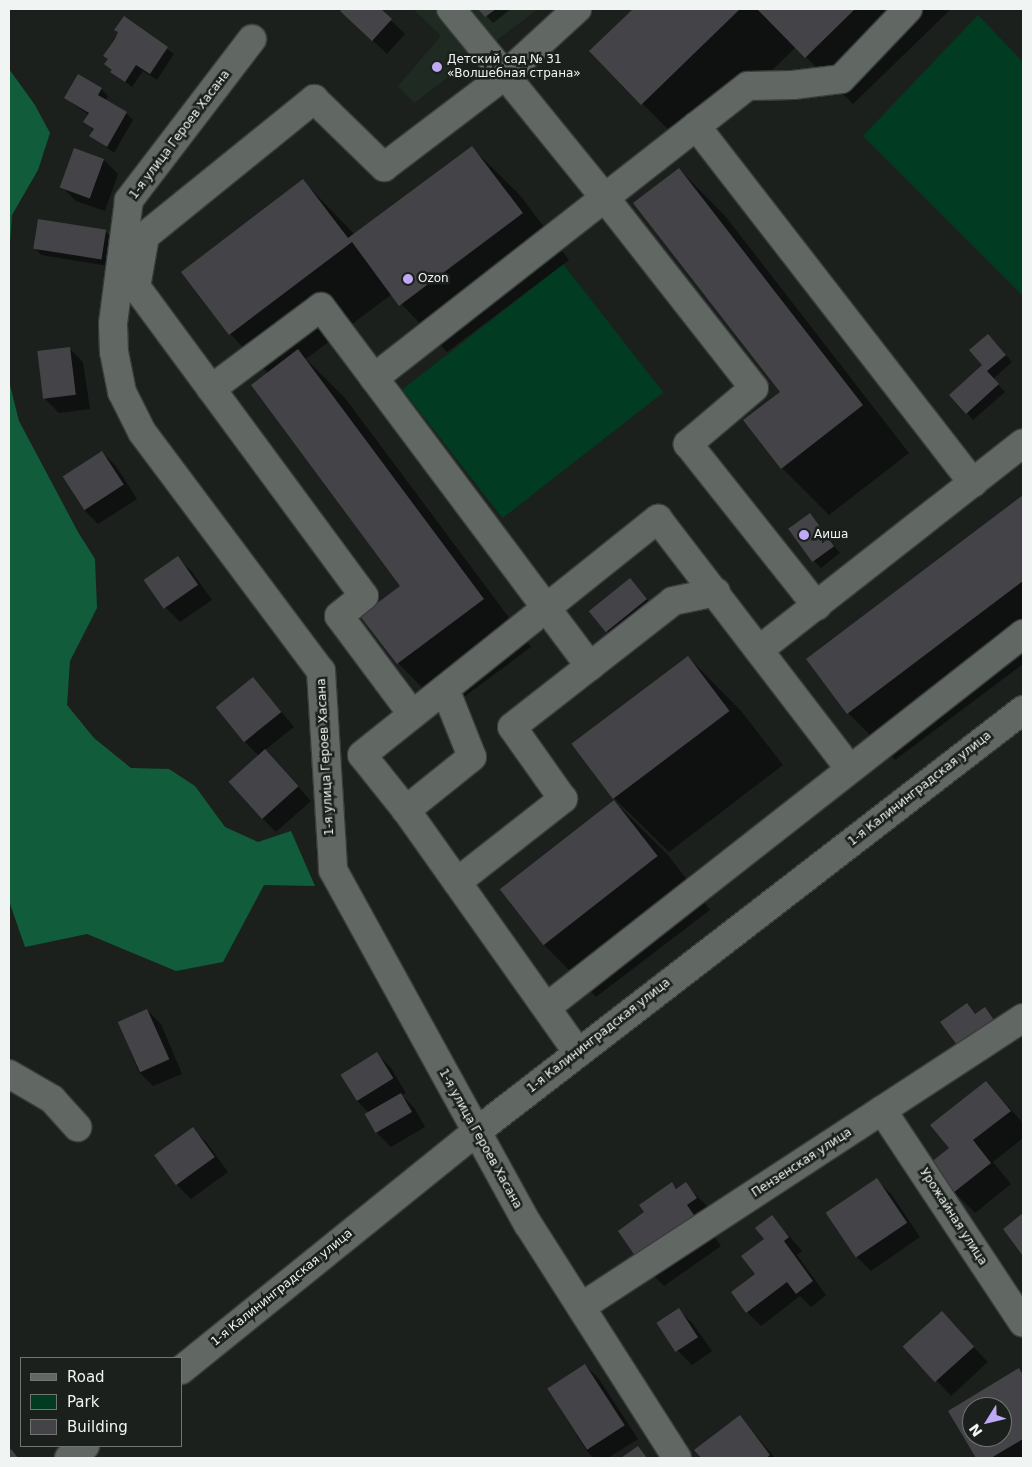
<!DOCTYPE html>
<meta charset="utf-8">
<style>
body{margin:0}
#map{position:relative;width:1032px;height:1467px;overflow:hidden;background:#1b201d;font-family:"DejaVu Sans",sans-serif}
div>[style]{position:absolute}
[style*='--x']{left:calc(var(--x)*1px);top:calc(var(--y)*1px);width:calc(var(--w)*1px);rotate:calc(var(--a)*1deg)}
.built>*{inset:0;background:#1f2a23}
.green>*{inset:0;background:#013b22;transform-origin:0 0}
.forest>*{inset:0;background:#115c3a}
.shadow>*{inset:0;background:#0007;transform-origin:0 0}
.building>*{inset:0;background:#444348;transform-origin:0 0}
.roads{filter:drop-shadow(1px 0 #393d3b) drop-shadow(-1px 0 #393d3b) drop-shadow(0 1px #393d3b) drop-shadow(0 -1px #393d3b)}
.minor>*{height:28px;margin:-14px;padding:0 14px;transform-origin:14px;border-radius:14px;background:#616763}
.dots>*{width:14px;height:14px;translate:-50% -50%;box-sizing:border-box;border:2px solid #1b201d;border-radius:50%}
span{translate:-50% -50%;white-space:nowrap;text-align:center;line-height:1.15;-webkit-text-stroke:5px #1b201d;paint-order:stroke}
.poi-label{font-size:12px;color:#f0f4f2}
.left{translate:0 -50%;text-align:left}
.street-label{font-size:12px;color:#f0f4f2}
.frame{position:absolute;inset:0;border:10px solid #f0f4f2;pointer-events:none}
.legend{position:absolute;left:20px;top:1357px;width:162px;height:90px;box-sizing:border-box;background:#1b201d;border:1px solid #707572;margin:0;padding:6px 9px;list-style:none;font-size:15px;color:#f0f4f2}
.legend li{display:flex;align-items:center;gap:10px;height:25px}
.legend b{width:25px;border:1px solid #707572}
.north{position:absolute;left:962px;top:1397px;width:50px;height:50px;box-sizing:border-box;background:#1b201d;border:1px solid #707572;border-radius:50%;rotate:234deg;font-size:14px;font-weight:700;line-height:20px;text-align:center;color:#f0f4f2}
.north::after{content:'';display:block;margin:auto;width:18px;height:22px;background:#bea9f5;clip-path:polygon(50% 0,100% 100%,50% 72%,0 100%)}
</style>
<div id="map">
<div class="built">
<i style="clip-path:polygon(413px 9px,538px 9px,414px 103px,398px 86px,441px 36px)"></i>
</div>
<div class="green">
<i style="clip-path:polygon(978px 15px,1023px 62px,1023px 296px,863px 136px)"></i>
<i style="left:563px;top:264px;width:163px;height:204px;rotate:52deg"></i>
</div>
<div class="forest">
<i style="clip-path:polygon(9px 69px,35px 105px,50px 133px,38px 170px,12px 215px,9px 258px)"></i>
<i style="clip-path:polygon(9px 381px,19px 421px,78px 532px,95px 559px,97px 608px,70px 661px,67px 705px,94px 738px,131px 768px,169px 769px,195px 786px,225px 827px,258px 842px,291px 831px,315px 886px,264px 885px,223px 962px,176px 971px,87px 934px,25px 947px,9px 901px)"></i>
</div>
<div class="shadow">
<i style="clip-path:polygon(344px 9px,379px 9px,405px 34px,387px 54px,342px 11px)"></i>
<i style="clip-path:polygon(480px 9px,511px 9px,493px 23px)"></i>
<i style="clip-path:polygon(635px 9px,951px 9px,853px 104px,796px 47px,689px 151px,591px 51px)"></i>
<i style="clip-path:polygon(124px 18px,174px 54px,157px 80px,143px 71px,132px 87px,112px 71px,116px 39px)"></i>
<i style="clip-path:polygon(101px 89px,108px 96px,105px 101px,126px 113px,133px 120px,114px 153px,91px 136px,95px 131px,85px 122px,89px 115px,65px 98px)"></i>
<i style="clip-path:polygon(471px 147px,519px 194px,569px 260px,447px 352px,392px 294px,306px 359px,345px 398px,531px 647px,445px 711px,398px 663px,402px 586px,268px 373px,230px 334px,303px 181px,355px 235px)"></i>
<i style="clip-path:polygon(104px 160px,118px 174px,105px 211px,76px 201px,62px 187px)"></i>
<i style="clip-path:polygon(679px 169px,726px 217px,909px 453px,829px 515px,782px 468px,781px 392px)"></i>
<i style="clip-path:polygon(105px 231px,112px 238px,108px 266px,41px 255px,35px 248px)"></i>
<i style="clip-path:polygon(995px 342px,1012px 362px,993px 379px,1005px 392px,973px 420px,967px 413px)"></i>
<i style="clip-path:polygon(69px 348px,83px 362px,90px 409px,59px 413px,45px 399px)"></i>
<i style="clip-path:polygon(102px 452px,116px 466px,137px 499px,98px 524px,84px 510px,63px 477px)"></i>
<i style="clip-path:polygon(1023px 497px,1023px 664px,895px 760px,848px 713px,808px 659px)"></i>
<i style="clip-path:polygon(809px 515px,840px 553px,821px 568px,814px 561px)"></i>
<i style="clip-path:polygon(178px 558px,192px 572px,212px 600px,180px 622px,166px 608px,146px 580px)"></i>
<i style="clip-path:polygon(636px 586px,653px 606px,613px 638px,590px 612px)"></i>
<i style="clip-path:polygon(688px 657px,741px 711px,783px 765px,669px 852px,615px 799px,573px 744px)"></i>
<i style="clip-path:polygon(253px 678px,294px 727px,265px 750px,311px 801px,276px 832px,262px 818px,259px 756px,244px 741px)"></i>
<i style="clip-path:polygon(614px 801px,668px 855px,710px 910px,596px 997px,543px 944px)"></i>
<i style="clip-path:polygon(147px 1010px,161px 1024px,182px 1074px,153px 1086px,139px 1072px,119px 1022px)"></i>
<i style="clip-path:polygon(377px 1054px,391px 1068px,406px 1093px,402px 1095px,415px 1109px,425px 1127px,391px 1147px,377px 1133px,369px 1113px,356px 1100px)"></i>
<i style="clip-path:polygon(986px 1082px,1023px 1123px,1023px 1138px,993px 1162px,1011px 1184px,975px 1213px,954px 1192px,951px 1148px)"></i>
<i style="clip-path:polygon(193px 1129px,207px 1143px,228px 1172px,191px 1199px,177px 1185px,156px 1155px)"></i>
<i style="clip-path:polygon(877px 1180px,891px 1194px,920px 1237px,871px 1271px,857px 1257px)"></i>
<i style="clip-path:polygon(672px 1184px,678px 1189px,685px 1184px,706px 1205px,717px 1219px,707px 1226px,721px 1246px,664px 1286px,643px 1265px,646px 1212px)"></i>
<i style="clip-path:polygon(772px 1216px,802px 1251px,797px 1255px,826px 1295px,811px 1307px,800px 1296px,761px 1326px,747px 1312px)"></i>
<i style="clip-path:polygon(679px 1310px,693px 1324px,712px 1351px,692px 1365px,678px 1351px)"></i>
<i style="left:942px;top:1313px;width:67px;height:50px;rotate:47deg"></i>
<i style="clip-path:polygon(585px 1365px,599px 1379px,638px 1439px,608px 1458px,594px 1458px,586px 1450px,548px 1389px)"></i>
<i style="clip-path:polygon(evenodd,1018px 1370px,1023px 1374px,1023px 1458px,978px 1458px,949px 1411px,1018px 1370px,972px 1407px,1002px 1407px,1002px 1437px,972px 1437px,972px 1407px)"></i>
<i style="clip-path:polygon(740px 1417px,775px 1458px,702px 1458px,696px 1450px)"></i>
</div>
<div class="building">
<i style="clip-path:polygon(343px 9px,381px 9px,392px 19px,372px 41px,340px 11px)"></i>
<i style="clip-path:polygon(478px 9px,496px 9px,485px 17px)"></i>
<i style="clip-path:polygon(633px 9px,740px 9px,641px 105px,589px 51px)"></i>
<i style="clip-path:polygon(757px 9px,855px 9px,805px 58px)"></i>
<i style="clip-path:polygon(124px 16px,168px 47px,150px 74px,136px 65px,125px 82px,110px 72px,112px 70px,104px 64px,108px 59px,103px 56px,115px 39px,118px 32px,114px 30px)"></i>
<i style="clip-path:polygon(78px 74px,102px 88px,98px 95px,127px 112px,107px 147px,89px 136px,94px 129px,83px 122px,89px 113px,64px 98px)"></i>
<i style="clip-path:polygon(472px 146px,523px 213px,399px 306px,352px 242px,229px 335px,181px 272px,303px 179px,348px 238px)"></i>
<i style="left:74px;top:148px;width:32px;height:42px;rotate:20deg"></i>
<i style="clip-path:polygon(679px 168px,863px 405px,781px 469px,743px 420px,780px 392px,633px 203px)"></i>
<i style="left:38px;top:219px;width:69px;height:30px;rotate:9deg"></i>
<i style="clip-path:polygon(988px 334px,1006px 355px,987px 371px,999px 384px,966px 414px,949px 395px,982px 365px,969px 350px)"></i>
<i style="left:70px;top:347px;width:48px;height:33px;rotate:83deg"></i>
<i style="clip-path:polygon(298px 349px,484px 599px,397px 664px,360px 616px,400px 586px,251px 385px)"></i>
<i style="left:102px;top:451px;width:40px;height:47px;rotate:57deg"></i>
<i style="clip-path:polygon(1023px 495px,1023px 581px,847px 714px,806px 659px)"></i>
<i style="left:810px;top:513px;width:41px;height:27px;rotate:54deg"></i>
<i style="left:178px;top:556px;width:35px;height:42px;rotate:55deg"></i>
<i style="left:630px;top:578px;width:27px;height:53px;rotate:51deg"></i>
<i style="left:688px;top:656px;width:69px;height:146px;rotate:53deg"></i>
<i style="left:253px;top:677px;width:45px;height:48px;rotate:51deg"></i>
<i style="left:265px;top:749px;width:50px;height:49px;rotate:48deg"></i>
<i style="left:614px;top:800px;width:71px;height:145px;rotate:52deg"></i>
<i style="clip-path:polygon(967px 1003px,975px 1014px,985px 1007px,996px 1023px,960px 1049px,940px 1022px)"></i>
<i style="left:147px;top:1009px;width:55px;height:32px;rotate:66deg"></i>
<i style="left:377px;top:1052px;width:31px;height:43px;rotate:58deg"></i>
<i style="clip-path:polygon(986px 1081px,1011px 1111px,973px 1140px,991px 1163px,953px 1193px,930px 1163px,949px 1148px,930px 1125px)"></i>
<i style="left:401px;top:1093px;width:22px;height:42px;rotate:60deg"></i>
<i style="left:193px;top:1127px;width:37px;height:48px;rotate:54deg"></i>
<i style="left:877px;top:1178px;width:54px;height:62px;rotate:56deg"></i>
<i style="clip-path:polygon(672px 1182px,676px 1189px,686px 1182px,697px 1198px,687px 1205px,701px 1225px,642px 1266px,618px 1231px,644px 1212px,639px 1205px)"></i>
<i style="clip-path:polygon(1023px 1213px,1023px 1256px,1003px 1229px)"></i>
<i style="clip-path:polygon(772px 1215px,789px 1237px,784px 1241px,813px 1281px,796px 1294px,787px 1282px,746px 1313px,731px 1292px,755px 1274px,741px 1256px,764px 1239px,755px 1228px)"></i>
<i style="left:679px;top:1308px;width:35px;height:27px;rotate:57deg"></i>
<i style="left:942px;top:1311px;width:48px;height:53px;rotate:48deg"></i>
<i style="left:585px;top:1364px;width:73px;height:45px;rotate:57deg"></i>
<i style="clip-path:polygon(evenodd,1019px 1368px,1023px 1375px,1023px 1439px,991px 1458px,976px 1458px,948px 1411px,1019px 1368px,972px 1407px,1002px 1407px,1002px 1437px,972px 1437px,972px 1407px)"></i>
<i style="clip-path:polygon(740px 1415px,770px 1455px,766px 1458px,701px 1458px,694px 1450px)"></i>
<i style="clip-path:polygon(638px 1446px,647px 1458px,621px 1458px)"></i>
<i style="clip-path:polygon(11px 1449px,18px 1458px,9px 1458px,9px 1451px)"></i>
</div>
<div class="roads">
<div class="minor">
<i style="--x:451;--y:9;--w:85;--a:50.7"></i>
<i style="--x:505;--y:75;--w:98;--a:-42.5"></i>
<i style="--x:252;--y:39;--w:203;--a:127.4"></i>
<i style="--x:129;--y:200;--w:125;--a:97.4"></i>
<i style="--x:113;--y:324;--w:28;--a:88"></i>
<i style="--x:114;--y:352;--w:41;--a:78.7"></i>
<i style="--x:122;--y:392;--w:45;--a:63.4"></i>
<i style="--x:142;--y:432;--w:299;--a:53.2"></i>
<i style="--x:321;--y:671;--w:199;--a:86.5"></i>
<i style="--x:333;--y:870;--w:404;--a:61.2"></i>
<i style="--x:528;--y:1224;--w:277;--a:57.5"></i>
<i style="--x:696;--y:126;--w:452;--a:52.2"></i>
<i style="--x:374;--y:378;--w:474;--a:-38"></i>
<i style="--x:748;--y:86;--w:45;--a:-1.3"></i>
<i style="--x:793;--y:85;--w:48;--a:-7.1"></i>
<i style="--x:841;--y:79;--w:97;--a:-46.3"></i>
<i style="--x:211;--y:389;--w:137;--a:-36.7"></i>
<i style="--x:321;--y:307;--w:449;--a:53.2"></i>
<i style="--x:759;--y:650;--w:335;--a:-38.1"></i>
<i style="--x:445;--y:689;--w:73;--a:68.3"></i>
<i style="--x:472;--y:757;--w:85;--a:141.2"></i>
<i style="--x:406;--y:810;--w:298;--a:54.7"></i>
<i style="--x:412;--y:714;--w:122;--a:-126.7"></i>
<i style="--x:339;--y:616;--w:32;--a:-39"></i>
<i style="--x:364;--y:596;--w:384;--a:-126.4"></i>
<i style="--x:136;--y:287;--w:52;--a:-80"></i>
<i style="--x:145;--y:236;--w:218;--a:-39"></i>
<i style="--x:314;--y:99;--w:98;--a:44.2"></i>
<i style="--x:384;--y:167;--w:152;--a:-37.2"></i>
<i style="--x:505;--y:75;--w:159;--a:50.9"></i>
<i style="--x:605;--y:198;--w:241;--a:51.9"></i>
<i style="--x:754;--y:388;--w:87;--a:139.7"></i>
<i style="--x:688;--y:444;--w:207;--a:51.5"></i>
<i style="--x:406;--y:810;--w:70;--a:-128.7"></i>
<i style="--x:362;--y:755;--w:379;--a:-38.6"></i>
<i style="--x:658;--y:519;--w:315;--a:52.5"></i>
<i style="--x:457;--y:882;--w:135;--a:-38.1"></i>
<i style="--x:563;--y:799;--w:88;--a:-125.3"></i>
<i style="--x:512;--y:727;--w:204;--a:-38"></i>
<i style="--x:673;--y:601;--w:44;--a:-11.8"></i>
<i style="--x:547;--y:1007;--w:605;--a:-38.08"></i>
<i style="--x:9;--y:1074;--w:50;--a:30.2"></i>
<i style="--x:52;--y:1099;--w:38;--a:48"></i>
<i style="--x:882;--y:1110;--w:255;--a:56.5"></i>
<i style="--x:581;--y:1307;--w:528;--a:-33.18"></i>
<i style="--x:181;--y:1370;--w:379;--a:-38.9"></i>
<i style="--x:476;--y:1132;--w:691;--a:-37.65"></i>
<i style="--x:69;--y:1458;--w:20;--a:-37"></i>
</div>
</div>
<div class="dots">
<i style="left:437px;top:67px;background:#bea9f5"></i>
<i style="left:408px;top:279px;background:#bea9f5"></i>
<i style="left:804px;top:535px;background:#bea9f5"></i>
</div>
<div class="poi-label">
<span class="left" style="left:447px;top:67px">Детский сад № 31<br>«Волшебная страна»</span>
<span class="left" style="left:418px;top:279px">Ozon</span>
<span class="left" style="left:814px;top:535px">Аиша</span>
</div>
<div class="street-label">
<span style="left:180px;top:135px;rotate:-53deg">1-я улица Героев Хасана</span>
<span style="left:326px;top:757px;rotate:-93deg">1-я улица Героев Хасана</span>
<span style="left:920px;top:789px;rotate:-38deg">1-я Калининградская улица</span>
<span style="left:599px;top:1036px;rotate:-38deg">1-я Калининградская улица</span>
<span style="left:480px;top:1139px;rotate:61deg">1-я улица Героев Хасана</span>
<span style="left:802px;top:1163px;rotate:-33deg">Пензенская улица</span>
<span style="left:953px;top:1217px;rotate:57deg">Урожайная улица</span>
<span style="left:282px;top:1288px;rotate:-39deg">1-я Калининградская улица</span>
</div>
<div class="frame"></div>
<ul class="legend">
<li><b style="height:6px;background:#616763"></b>Road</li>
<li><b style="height:14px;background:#013b22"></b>Park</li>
<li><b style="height:14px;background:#444348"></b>Building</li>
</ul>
<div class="north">N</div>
</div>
